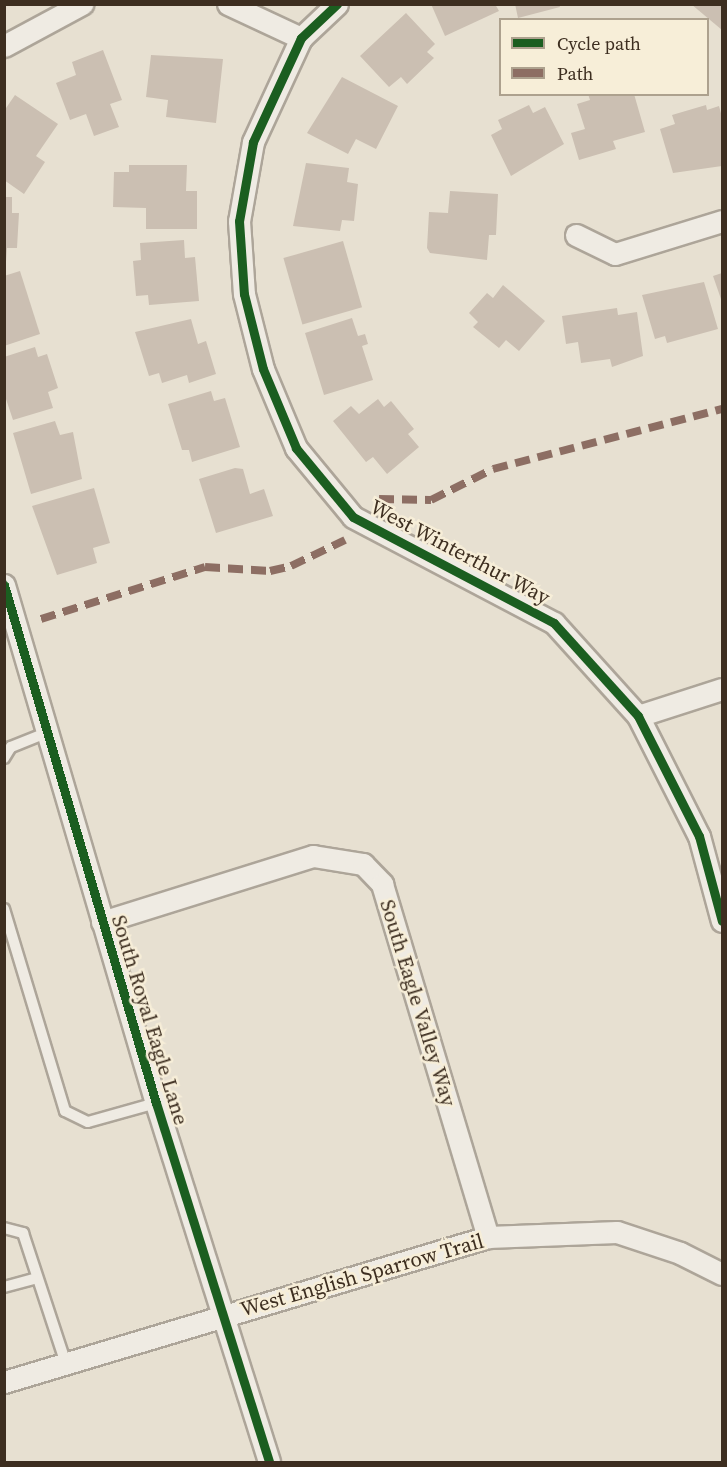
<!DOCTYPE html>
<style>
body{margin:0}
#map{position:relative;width:727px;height:1467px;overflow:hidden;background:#e7e0d1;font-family:"Source Serif 4",serif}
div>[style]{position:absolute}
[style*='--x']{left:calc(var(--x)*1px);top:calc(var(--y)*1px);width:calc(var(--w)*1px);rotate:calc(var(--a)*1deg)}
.building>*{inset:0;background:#cbbfb2;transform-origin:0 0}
.roads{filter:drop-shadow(2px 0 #ada599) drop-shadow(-2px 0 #ada599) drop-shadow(0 2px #ada599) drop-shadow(0 -2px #ada599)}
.service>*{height:10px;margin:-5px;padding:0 5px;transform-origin:5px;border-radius:5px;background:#efebe3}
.minor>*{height:21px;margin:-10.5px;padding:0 10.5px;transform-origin:10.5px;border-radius:10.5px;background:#efebe3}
.quiet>*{height:8px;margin-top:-4px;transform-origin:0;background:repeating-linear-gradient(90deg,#8d6e63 0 15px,transparent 0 23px)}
.cycleway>*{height:9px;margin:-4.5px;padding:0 4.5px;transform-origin:4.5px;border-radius:4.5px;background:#1b5e20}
span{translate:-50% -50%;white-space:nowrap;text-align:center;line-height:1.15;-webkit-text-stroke:5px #f7eed8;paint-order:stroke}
.street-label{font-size:21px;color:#3d2e20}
.frame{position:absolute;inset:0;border:6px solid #3d2e20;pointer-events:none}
.legend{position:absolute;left:499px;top:18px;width:210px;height:78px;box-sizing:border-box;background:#f7eed8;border:2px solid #ada18e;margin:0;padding:8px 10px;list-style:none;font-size:18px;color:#3d2e20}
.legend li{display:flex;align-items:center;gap:12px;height:30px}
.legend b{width:30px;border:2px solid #ada18e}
</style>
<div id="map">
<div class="building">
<i style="clip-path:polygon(431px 4px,495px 4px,499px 11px,445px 36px)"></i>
<i style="clip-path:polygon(515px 4px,559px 4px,560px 7px,518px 18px)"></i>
<i style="clip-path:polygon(691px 4px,722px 4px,722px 30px)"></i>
<i style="clip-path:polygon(406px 13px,435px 44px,427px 52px,434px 58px,407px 84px,401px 77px,389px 87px,360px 56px)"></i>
<i style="clip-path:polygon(103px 50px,122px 100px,110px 104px,119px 127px,94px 136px,86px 114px,70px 120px,56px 83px,76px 75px,72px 62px)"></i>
<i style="clip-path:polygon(151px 55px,223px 59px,216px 123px,166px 117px,168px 100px,146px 97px)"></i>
<i style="clip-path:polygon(342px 77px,398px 106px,376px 149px,356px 139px,348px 154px,307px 133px)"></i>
<i style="clip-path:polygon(588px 94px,634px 94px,645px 132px,613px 141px,616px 149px,579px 160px,571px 133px,585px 129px,577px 104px,590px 100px)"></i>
<i style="clip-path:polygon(15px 95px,58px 124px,36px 156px,45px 162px,24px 194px,4px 180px,4px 111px)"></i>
<i style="clip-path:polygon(529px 105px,533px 113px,545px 107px,564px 144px,511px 176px,491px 135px,502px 129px,498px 120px)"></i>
<i style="clip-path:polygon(706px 105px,707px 110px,719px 106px,722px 117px,722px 166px,673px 173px,660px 129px,675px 124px,672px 115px)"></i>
<i style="clip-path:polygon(306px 163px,349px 168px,347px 182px,358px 184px,354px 221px,342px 220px,340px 231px,293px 226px)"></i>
<i style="clip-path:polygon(129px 165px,187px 165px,186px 191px,197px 191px,197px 229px,146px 229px,146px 208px,113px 207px,114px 172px,129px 172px)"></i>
<i style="clip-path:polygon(450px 191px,498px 194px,496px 235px,489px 235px,487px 260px,430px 253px,427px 248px,429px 212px,448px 213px)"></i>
<i style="clip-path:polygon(4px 197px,12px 197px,12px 213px,19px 213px,17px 248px,7px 248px,6px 262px)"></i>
<i style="clip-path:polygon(184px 240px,185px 258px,195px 257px,199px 301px,149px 305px,148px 295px,136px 296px,133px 261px,141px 260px,140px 243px)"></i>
<i style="left:343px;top:241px;width:69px;height:62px;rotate:74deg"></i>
<i style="clip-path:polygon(20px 271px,40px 334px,4px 346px,4px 276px)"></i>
<i style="clip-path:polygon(722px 273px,722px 302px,713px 276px)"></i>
<i style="clip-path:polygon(704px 282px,718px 329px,667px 343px,665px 336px,655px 339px,642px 295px)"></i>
<i style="clip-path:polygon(503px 285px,545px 321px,519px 351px,506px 340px,499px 348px,473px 327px,478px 322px,469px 313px,487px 293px,493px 298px)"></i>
<i style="clip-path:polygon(617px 308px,618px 315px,637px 312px,643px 356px,612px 367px,610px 359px,581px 363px,578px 342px,566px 344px,562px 316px)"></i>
<i style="clip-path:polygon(352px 318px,358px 336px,365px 334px,368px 344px,362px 346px,373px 380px,324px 395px,305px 333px)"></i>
<i style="clip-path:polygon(191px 319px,198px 344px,206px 341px,216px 374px,189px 383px,187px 375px,162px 383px,159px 373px,149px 376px,135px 332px)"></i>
<i style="clip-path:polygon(35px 347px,38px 357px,47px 354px,58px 388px,48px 392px,53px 408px,13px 420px,4px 393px,4px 357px)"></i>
<i style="clip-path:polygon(211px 391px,214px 401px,225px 398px,240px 447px,192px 462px,189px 450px,182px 450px,168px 404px)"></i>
<i style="clip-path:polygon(378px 399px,384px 407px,391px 401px,414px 429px,408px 434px,419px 447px,387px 474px,373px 457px,366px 462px,333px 421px,351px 406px,359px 414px)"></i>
<i style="clip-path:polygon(55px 421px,60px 435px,73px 432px,82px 479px,31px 494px,13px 433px)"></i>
<i style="clip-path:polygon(235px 468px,243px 469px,250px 494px,264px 489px,273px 516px,216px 533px,199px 479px)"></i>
<i style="clip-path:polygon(94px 488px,110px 543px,93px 548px,97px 563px,57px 575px,32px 506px)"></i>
</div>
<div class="roads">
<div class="service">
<i style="--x:4;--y:758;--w:13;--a:-58"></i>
<i style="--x:11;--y:747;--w:40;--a:-22"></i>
<i style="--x:4;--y:909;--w:211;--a:73.2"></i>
<i style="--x:65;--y:1111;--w:25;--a:26"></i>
<i style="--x:88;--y:1122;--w:71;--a:-15.6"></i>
<i style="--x:4;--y:1228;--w:20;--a:15"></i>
<i style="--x:23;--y:1233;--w:138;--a:71.8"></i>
<i style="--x:4;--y:1287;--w:34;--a:-15"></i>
</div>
<div class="minor">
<i style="--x:228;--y:4;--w:81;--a:25"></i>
<i style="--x:337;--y:4;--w:50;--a:136.6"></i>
<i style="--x:301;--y:38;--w:115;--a:114.8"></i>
<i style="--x:253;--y:142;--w:80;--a:100"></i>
<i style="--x:239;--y:221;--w:73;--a:86.1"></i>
<i style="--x:244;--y:294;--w:77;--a:75.8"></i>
<i style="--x:263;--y:369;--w:86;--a:67.3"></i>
<i style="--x:296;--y:448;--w:89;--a:50.4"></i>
<i style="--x:353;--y:517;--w:227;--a:27.8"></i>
<i style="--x:554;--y:623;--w:125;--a:47.9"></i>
<i style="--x:638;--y:716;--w:135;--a:63.1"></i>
<i style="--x:699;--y:836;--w:88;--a:74.9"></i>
<i style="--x:4;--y:46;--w:89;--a:-28.3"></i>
<i style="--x:576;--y:235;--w:43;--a:26"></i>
<i style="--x:615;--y:254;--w:112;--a:-17.1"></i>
<i style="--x:4;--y:585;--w:540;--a:73.65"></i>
<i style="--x:156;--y:1103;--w:376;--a:72.5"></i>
<i style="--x:638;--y:716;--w:88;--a:-17.8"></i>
<i style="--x:102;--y:922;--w:221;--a:-17.4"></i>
<i style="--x:313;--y:856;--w:51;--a:9.1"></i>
<i style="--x:363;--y:864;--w:28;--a:46"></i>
<i style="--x:382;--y:884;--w:369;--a:73.3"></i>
<i style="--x:4;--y:1382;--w:505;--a:-16.68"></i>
<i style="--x:488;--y:1237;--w:129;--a:-2.2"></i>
<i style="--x:617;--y:1232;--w:66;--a:18.4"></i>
<i style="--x:680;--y:1253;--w:47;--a:26.6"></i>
</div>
</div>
<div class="quiet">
<i style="--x:379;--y:499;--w:52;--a:1.1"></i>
<i style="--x:431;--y:500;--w:69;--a:-26.6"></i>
<i style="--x:493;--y:469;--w:237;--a:-14.7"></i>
<i style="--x:41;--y:619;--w:172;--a:-17.6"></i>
<i style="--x:205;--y:567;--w:65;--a:3.5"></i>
<i style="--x:270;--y:571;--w:22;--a:-13"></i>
<i style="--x:291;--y:566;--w:60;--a:-25.7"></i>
</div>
<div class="cycleway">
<i style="--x:337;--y:4;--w:50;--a:136.6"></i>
<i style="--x:301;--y:38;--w:115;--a:114.8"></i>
<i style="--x:253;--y:142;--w:80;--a:100"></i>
<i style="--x:239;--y:221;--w:73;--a:86.1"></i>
<i style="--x:244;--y:294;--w:77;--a:75.8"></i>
<i style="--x:263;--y:369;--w:86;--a:67.3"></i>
<i style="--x:296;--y:448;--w:89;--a:50.4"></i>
<i style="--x:353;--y:517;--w:227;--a:27.8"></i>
<i style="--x:554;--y:623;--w:125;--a:47.9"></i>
<i style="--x:638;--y:716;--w:135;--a:63.1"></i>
<i style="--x:699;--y:836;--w:88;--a:74.9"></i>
<i style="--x:4;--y:585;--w:540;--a:73.65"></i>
<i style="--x:156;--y:1103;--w:376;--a:72.5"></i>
</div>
<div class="street-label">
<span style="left:460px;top:552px;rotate:28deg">West Winterthur Way</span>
<span style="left:418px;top:1003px;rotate:73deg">South Eagle Valley Way</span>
<span style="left:150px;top:1020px;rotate:73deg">South Royal Eagle Lane</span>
<span style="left:362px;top:1275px;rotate:-16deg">West English Sparrow Trail</span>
</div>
<div class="frame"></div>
<ul class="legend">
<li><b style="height:8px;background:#1b5e20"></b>Cycle path</li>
<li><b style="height:8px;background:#8d6e63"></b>Path</li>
</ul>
</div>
